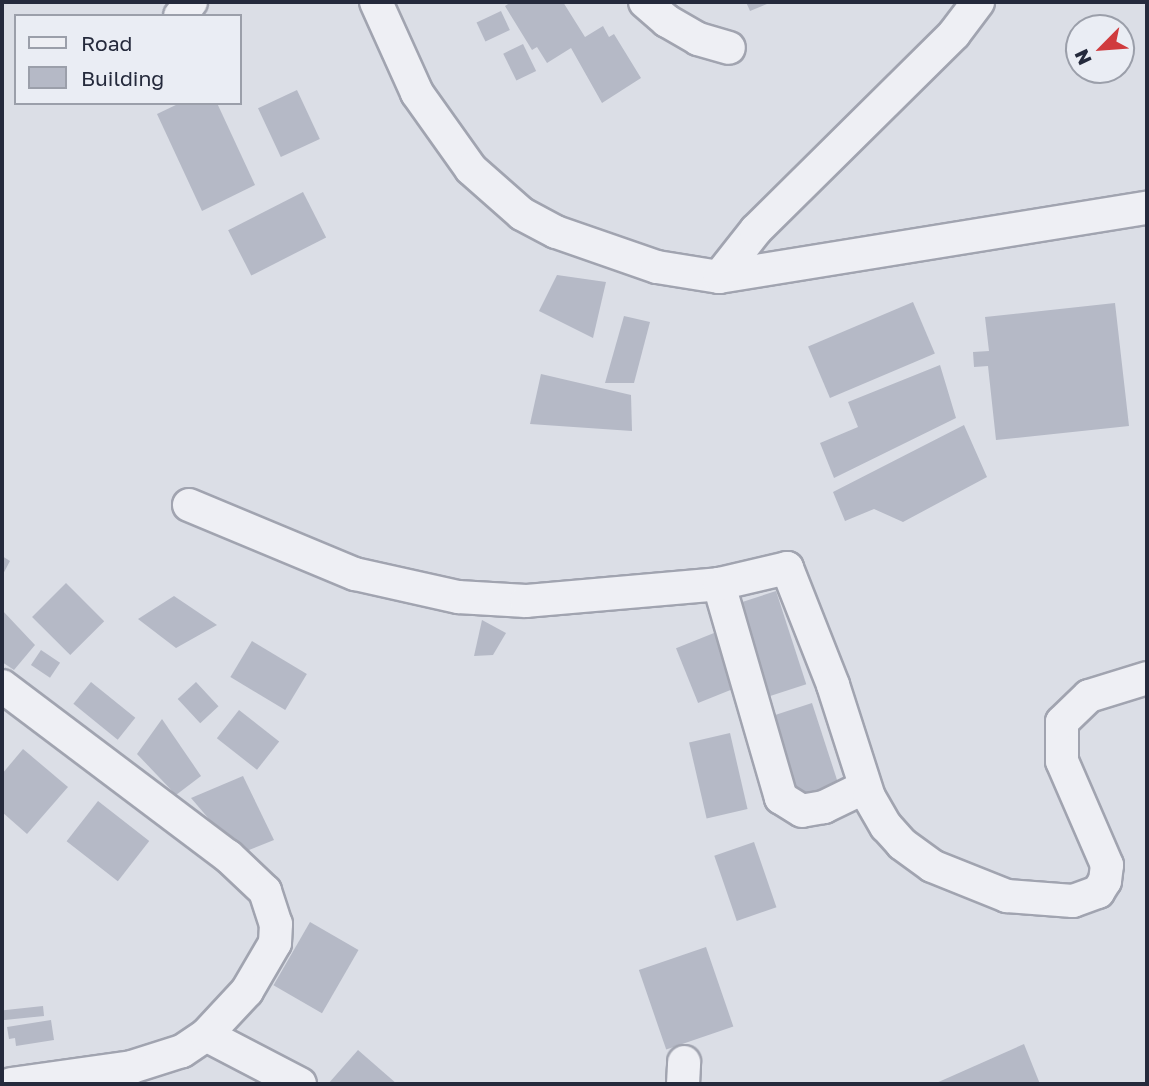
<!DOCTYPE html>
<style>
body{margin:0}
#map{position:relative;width:1149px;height:1086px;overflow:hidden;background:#dbdee6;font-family:"Golos Text",sans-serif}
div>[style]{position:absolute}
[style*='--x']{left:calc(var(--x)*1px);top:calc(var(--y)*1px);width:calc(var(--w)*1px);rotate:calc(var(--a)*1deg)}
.building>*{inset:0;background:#b5b9c6;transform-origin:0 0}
.roads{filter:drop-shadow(2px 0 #a1a4b0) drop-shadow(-2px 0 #a1a4b0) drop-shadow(0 2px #a1a4b0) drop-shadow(0 -2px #a1a4b0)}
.minor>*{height:32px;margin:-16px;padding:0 16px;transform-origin:16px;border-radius:16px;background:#eeeff4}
span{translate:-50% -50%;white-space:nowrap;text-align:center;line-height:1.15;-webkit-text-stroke:5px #eaedf4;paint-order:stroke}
.frame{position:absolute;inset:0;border:4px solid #252a3c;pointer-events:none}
.legend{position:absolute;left:14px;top:14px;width:228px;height:91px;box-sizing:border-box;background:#eaedf4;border:2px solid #9b9faa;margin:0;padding:9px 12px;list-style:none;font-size:21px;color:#252a3c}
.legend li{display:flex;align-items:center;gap:14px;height:35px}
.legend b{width:35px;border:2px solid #9b9faa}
.north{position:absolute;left:1065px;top:14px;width:70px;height:70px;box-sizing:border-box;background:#eaedf4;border:2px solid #9b9faa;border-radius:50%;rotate:245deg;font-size:19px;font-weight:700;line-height:28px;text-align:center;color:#252a3c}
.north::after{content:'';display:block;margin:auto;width:24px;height:32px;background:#d03b3e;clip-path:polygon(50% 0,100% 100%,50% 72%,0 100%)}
</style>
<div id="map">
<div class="building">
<i style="clip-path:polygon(511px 2px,563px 2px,585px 37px,603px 26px,609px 37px,614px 34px,641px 78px,602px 103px,571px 48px,547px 63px,537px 47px,532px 50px,505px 6px)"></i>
<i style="clip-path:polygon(746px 2px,772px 2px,750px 11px)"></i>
<i style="left:501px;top:11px;width:21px;height:27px;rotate:65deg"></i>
<i style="left:523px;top:44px;width:30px;height:22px;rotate:64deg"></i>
<i style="left:297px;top:90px;width:54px;height:43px;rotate:65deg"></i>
<i style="clip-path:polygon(180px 103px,217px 103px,255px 185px,202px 211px,157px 114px)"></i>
<i style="left:303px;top:192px;width:51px;height:84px;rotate:63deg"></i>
<i style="clip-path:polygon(557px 275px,606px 282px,593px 338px,539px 311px)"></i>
<i style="left:913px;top:302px;width:56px;height:114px;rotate:67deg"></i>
<i style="clip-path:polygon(1115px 303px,1129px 426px,996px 440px,988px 366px,974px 367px,973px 352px,989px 351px,985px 317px)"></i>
<i style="clip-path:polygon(624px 316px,650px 322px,634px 383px,605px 383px)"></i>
<i style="clip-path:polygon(940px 365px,956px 418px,834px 478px,820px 443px,858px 427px,848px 402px)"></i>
<i style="clip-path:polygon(541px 374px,631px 395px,632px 431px,530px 424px)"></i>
<i style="clip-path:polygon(964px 425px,987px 477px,903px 522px,874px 509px,845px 521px,833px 492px)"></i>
<i style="clip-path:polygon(2px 556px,10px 561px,2px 576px)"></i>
<i style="left:66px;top:583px;width:54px;height:48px;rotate:45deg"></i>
<i style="left:776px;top:591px;width:98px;height:42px;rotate:72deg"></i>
<i style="clip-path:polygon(174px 596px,217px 625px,176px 648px,138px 619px)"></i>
<i style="clip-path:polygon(2px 610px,35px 645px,14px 670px,2px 662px)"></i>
<i style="clip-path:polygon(482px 620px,506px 633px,493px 655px,474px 656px)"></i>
<i style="left:714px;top:633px;width:59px;height:41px;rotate:68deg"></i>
<i style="left:252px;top:641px;width:64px;height:42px;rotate:31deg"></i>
<i style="left:41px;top:650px;width:23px;height:18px;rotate:34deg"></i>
<i style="left:91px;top:682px;width:57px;height:28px;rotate:39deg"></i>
<i style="left:196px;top:682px;width:33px;height:25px;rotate:47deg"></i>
<i style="left:812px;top:703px;width:85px;height:46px;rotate:72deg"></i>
<i style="left:239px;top:710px;width:51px;height:36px;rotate:38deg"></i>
<i style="clip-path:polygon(162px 719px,201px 776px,176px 795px,137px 754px)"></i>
<i style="left:730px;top:733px;width:78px;height:42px;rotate:77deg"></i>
<i style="clip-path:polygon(23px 749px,68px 787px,27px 834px,2px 812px,2px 774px)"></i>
<i style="clip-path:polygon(243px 776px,274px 840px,239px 854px,191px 798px)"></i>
<i style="left:98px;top:801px;width:65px;height:51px;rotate:38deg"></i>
<i style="left:754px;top:842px;width:69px;height:42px;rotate:71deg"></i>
<i style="left:310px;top:922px;width:56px;height:73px;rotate:30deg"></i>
<i style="left:706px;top:947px;width:84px;height:71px;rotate:71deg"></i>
<i style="left:43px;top:1006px;width:10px;height:42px;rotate:84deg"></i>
<i style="clip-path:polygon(51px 1020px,54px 1040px,16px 1046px,15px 1038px,9px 1039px,7px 1027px)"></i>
<i style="clip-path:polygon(1024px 1044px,1040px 1084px,934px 1084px)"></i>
<i style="clip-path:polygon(358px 1050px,397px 1084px,328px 1084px)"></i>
</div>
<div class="roads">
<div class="minor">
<i style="--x:376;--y:2;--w:100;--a:65.7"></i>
<i style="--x:417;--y:93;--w:93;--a:54.6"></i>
<i style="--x:471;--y:169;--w:68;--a:41.4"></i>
<i style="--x:522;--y:214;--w:38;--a:28"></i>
<i style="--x:556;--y:232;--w:107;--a:19.1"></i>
<i style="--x:657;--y:267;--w:63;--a:9.2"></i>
<i style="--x:719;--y:277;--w:434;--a:-9.2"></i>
<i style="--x:645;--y:2;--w:29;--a:41"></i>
<i style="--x:667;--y:21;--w:36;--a:30"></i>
<i style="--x:698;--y:39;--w:32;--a:16"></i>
<i style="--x:180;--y:16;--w:18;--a:-52"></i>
<i style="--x:719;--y:277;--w:60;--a:-51.8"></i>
<i style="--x:756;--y:230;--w:279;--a:-44.7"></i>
<i style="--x:954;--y:34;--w:40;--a:-53"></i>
<i style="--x:189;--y:505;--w:180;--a:22.6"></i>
<i style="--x:355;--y:574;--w:106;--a:12.6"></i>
<i style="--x:458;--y:597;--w:68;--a:3.4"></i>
<i style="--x:526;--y:601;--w:194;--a:-5"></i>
<i style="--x:2;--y:686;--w:283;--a:37"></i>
<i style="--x:228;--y:856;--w:51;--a:43.4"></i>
<i style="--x:265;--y:891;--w:35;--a:72"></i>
<i style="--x:276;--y:924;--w:19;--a:93"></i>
<i style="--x:275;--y:943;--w:56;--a:120.3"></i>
<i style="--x:247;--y:991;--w:60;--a:133"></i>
<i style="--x:206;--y:1035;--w:29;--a:146"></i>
<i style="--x:182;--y:1051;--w:52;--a:162.3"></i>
<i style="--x:132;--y:1067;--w:122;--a:172"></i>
<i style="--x:865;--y:787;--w:46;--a:154"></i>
<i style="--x:824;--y:807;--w:22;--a:170"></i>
<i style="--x:802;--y:811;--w:25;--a:-148"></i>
<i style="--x:781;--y:798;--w:223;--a:-106.2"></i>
<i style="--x:719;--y:584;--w:70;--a:-13.2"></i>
<i style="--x:787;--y:568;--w:126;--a:68.5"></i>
<i style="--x:833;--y:685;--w:118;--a:72.2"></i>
<i style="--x:869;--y:797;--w:34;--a:60"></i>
<i style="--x:886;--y:826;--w:24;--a:48"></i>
<i style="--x:902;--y:844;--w:37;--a:36"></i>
<i style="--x:932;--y:866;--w:81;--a:21.8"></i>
<i style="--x:1007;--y:896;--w:66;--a:4.3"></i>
<i style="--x:1073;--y:901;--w:27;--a:-20"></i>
<i style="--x:1098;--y:892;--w:13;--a:-58"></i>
<i style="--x:1105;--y:881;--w:16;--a:-83"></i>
<i style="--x:1107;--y:865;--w:113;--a:-113.4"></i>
<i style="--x:1062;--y:761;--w:39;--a:-90"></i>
<i style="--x:1062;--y:722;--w:37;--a:-44"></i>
<i style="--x:1089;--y:696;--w:61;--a:-17.2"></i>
<i style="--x:206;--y:1035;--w:106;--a:27.5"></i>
<i style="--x:683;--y:1084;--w:22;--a:-87"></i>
</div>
</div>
<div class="frame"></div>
<ul class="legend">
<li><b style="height:9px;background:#eeeff4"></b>Road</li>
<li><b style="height:19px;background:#b5b9c6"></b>Building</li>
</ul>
<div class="north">N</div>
</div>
